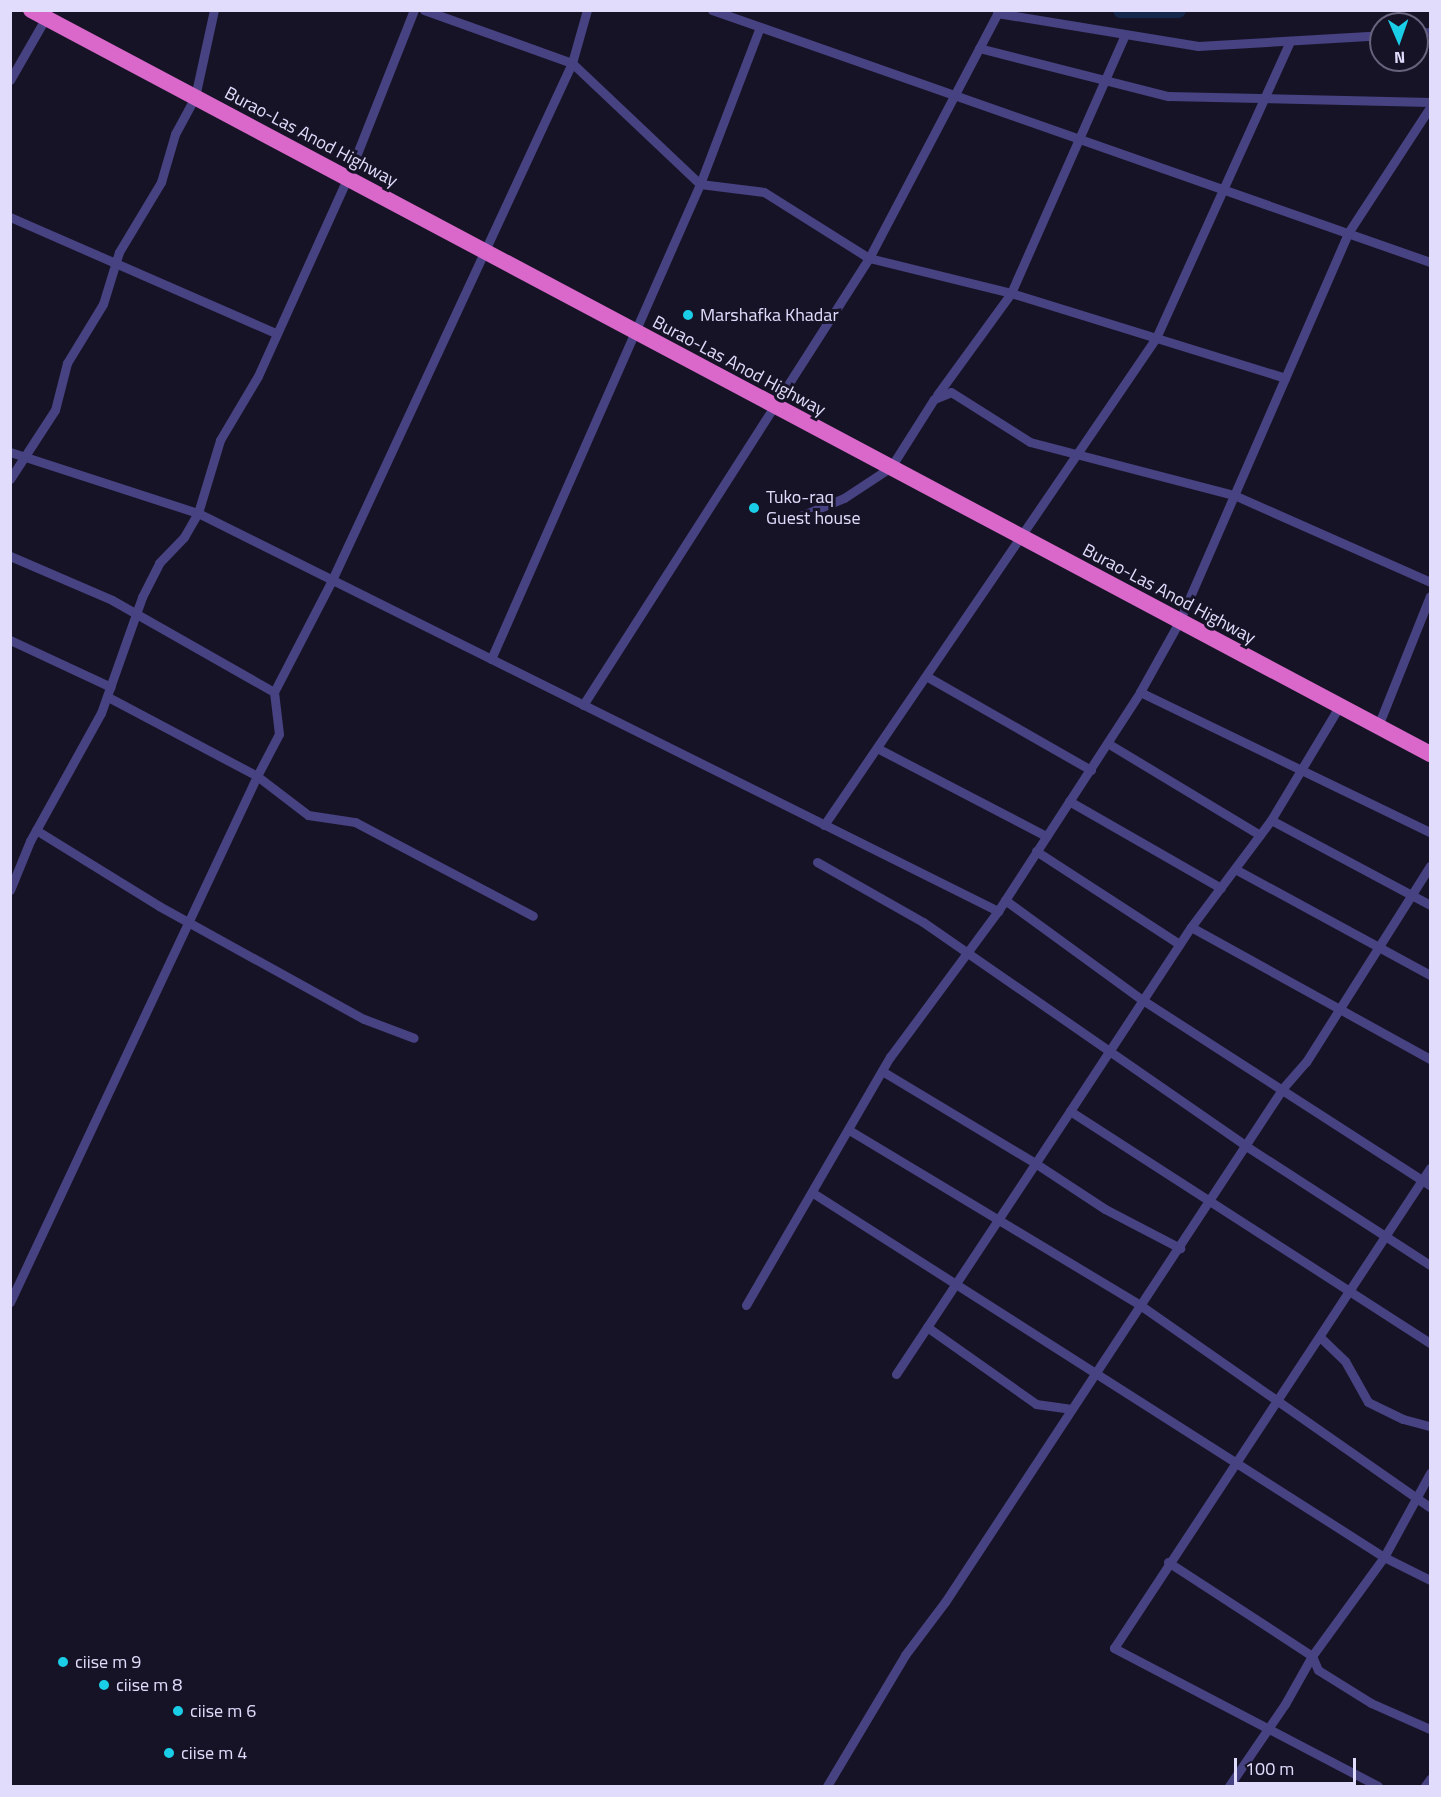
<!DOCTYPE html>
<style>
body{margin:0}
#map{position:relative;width:1441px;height:1797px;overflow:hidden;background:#171327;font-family:"Titillium Web",sans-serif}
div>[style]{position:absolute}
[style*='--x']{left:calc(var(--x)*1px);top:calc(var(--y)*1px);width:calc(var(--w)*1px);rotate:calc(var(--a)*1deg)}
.river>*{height:15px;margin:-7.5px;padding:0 7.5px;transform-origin:7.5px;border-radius:7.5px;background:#14274a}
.minor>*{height:9px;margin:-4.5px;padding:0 4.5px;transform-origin:4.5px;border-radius:4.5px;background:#474281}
.trunk>*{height:16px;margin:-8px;padding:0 8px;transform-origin:8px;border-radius:8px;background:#da68ca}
.dots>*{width:16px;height:16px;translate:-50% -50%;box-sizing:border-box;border:3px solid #171327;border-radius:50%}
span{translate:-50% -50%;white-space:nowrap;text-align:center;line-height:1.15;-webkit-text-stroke:6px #171327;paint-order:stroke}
.street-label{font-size:18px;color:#e1dcfc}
.poi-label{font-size:18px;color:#e1dcfc}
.left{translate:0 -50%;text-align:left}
.frame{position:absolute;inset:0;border:12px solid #e1dcfc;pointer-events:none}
.north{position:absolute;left:1369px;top:12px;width:60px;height:60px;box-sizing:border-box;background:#171327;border:2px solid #68637c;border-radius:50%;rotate:178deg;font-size:16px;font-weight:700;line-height:24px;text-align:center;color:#e1dcfc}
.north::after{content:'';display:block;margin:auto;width:21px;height:27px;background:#1bcee8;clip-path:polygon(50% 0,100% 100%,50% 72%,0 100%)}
.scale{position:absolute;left:1234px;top:1758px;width:122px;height:27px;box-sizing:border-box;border:3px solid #e1dcfc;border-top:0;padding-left:8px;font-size:18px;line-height:21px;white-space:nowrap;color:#e1dcfc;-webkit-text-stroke:4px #171327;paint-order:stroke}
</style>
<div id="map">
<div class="river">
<i style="--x:1120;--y:10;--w:58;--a:0"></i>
</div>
<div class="minor">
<i style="--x:424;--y:10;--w:157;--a:19.7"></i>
<i style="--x:572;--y:63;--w:176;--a:43.4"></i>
<i style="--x:700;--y:184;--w:64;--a:7.1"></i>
<i style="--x:764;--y:192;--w:124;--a:32.2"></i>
<i style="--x:869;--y:258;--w:146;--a:13.8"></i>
<i style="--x:1011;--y:293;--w:287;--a:17.2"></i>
<i style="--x:712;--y:10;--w:761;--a:19.34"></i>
<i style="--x:997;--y:13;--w:204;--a:9.3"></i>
<i style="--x:1198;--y:46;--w:183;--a:-3.4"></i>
<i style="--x:1417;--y:33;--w:13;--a:-4"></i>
<i style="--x:979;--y:48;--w:195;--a:14.3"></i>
<i style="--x:1168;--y:96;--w:262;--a:1.3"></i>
<i style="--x:10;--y:80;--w:76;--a:-60.1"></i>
<i style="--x:10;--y:217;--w:290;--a:23.6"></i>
<i style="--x:937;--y:395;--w:126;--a:-54"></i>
<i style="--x:1011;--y:293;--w:282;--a:-66.2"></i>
<i style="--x:10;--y:452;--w:198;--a:18"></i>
<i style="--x:198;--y:513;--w:894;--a:26.45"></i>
<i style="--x:10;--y:479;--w:82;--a:-56.9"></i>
<i style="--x:55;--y:410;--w:49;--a:-75.7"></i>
<i style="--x:67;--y:363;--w:69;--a:-58.6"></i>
<i style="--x:103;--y:304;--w:54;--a:-72.9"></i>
<i style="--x:119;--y:252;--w:82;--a:-59"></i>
<i style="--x:161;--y:182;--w:50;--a:-73.7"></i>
<i style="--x:175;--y:134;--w:42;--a:-61.6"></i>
<i style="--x:195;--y:97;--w:89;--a:-77.7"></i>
<i style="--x:786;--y:522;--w:63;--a:-22.5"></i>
<i style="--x:844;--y:498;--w:56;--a:-33.4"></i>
<i style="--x:891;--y:467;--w:80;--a:-57.7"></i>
<i style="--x:934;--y:399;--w:18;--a:-22"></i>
<i style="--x:951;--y:392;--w:93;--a:32.3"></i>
<i style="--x:1030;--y:442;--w:211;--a:14.6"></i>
<i style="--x:1234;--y:495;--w:214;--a:23.9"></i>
<i style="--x:10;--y:556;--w:111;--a:23.3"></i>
<i style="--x:112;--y:600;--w:186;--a:29.6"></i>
<i style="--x:10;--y:640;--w:111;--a:25"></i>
<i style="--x:491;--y:659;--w:519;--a:-66.25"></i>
<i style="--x:700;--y:184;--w:168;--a:-69.1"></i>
<i style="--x:926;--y:676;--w:190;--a:29.7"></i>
<i style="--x:1140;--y:692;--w:322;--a:25.8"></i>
<i style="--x:108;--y:697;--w:169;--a:27.9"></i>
<i style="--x:257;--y:776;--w:47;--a:-62.4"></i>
<i style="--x:279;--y:734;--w:42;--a:-96.8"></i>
<i style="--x:274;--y:692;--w:126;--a:-62.6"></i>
<i style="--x:332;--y:580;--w:570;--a:-65.1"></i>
<i style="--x:572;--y:63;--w:55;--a:-74.2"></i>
<i style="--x:583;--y:705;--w:531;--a:-57.39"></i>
<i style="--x:869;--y:258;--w:280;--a:-62.3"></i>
<i style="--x:1378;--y:726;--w:140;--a:-68.2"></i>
<i style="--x:1109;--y:744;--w:176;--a:31.1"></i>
<i style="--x:877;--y:748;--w:191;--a:27.5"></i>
<i style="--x:1069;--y:801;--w:175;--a:29.8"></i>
<i style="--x:1271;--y:820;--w:180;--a:28.1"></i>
<i style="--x:824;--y:825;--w:589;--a:-55.72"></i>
<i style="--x:1156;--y:338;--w:326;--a:-65.7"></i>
<i style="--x:36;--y:830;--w:145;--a:31.7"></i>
<i style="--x:159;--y:906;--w:234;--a:28.9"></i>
<i style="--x:364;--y:1019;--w:53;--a:20.8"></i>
<i style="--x:1036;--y:851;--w:171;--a:33"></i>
<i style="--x:817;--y:862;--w:122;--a:29.5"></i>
<i style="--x:923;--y:922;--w:393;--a:34.7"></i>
<i style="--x:1246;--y:1146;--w:219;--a:32.9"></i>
<i style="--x:1235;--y:869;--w:222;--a:28.5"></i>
<i style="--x:10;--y:890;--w:53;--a:-67.8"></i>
<i style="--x:30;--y:841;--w:146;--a:-61"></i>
<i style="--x:101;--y:713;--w:123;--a:-70.5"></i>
<i style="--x:142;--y:597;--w:38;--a:-63"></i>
<i style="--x:159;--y:563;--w:36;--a:-46"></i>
<i style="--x:184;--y:537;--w:28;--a:-60"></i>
<i style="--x:198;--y:513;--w:76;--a:-73.2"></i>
<i style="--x:220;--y:440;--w:74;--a:-59.3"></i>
<i style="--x:258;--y:376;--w:216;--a:-65.7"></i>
<i style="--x:347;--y:179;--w:182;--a:-68.4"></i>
<i style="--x:1005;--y:900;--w:168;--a:36.1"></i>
<i style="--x:1141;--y:999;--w:344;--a:32.8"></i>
<i style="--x:1191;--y:927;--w:273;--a:28.9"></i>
<i style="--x:882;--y:1071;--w:179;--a:31"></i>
<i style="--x:1035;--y:1163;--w:84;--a:33.3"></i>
<i style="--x:1105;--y:1209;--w:85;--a:27.5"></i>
<i style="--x:1070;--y:1111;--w:220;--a:-56.7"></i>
<i style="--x:1191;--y:927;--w:134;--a:-53.2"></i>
<i style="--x:1271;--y:820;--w:132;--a:-59"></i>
<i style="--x:849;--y:1130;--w:340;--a:31"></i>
<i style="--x:1140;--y:1305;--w:353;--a:34.9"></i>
<i style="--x:813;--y:1193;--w:677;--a:32.52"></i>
<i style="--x:1384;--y:1557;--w:51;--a:26.6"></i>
<i style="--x:10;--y:1302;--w:581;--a:-64.85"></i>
<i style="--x:257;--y:776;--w:64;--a:37.4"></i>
<i style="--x:308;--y:815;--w:48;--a:8.5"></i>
<i style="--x:355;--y:822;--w:201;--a:27.8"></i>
<i style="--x:746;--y:1305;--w:287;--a:-59.9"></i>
<i style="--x:890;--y:1057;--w:182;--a:-53.5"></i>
<i style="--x:998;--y:911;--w:261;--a:-57"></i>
<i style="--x:1140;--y:692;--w:80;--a:-60.9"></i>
<i style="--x:1179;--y:622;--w:424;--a:-66.5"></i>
<i style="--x:1348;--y:233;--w:150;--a:-56.9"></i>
<i style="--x:927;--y:1327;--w:133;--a:35.2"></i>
<i style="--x:1036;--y:1404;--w:36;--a:8"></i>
<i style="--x:1320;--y:1337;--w:35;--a:44"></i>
<i style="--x:1345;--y:1361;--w:47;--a:60.7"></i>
<i style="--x:1368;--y:1402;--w:39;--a:26"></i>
<i style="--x:1403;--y:1419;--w:28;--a:15"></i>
<i style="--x:896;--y:1374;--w:315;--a:-56.5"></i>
<i style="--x:1070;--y:1111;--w:428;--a:32.8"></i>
<i style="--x:1168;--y:1562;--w:172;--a:33.1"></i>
<i style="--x:1312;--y:1656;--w:15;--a:67"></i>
<i style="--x:1318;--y:1670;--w:62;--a:31.9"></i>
<i style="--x:1371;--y:1703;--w:64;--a:23.8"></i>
<i style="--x:827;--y:1786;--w:152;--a:-59.2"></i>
<i style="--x:905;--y:1655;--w:66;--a:-53"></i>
<i style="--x:945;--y:1602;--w:615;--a:-56.67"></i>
<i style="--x:1283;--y:1088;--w:35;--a:-49"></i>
<i style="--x:1306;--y:1062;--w:232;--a:-57.7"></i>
<i style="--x:1229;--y:1786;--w:99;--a:-55.7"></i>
<i style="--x:1285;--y:1704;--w:55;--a:-60.6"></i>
<i style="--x:1312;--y:1656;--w:122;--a:-54"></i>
<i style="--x:1384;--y:1557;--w:96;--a:-61.3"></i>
<i style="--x:1378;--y:1786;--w:298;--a:-152.4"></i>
<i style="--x:1114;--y:1648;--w:575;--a:-56.64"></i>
<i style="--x:1425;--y:1786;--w:9;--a:-54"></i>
</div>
<div class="trunk">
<i style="--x:31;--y:10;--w:1585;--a:28"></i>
</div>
<div class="dots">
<i style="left:688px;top:315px;background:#1bcee8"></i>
<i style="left:754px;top:508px;background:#1bcee8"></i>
<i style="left:63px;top:1662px;background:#1bcee8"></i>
<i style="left:104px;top:1685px;background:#1bcee8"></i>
<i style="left:178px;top:1711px;background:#1bcee8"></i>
<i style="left:169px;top:1753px;background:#1bcee8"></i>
</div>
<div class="street-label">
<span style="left:311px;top:137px;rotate:28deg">Burao-Las Anod Highway</span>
<span style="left:739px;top:366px;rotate:28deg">Burao-Las Anod Highway</span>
<span style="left:1169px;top:594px;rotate:28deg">Burao-Las Anod Highway</span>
</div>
<div class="poi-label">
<span class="left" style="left:700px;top:315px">Marshafka Khadar</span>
<span class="left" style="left:766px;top:508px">Tuko-raq<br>Guest house</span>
<span class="left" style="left:75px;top:1662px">ciise m 9</span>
<span class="left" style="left:116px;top:1685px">ciise m 8</span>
<span class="left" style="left:190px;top:1711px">ciise m 6</span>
<span class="left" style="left:181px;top:1753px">ciise m 4</span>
</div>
<div class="frame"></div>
<div class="north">N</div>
<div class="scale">100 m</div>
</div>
